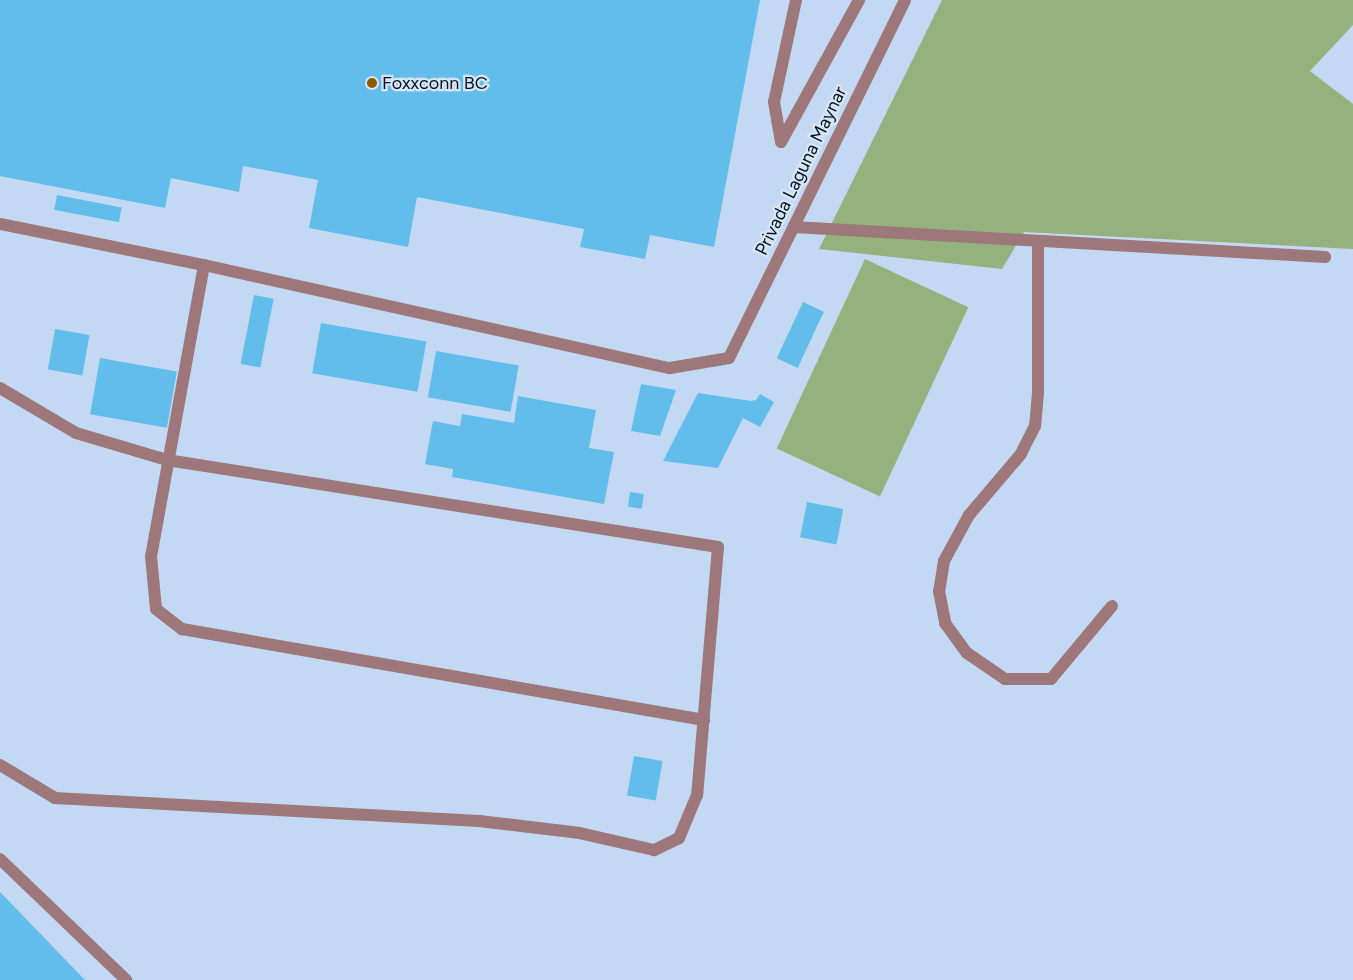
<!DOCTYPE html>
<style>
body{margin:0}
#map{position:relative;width:1353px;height:980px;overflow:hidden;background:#c3d9f3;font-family:Figtree,sans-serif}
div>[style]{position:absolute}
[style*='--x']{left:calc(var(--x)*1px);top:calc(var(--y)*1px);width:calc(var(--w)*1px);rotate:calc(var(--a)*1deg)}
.green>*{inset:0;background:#94b27e;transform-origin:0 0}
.building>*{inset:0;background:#62bdeb;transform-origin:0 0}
.service>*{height:12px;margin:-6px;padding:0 6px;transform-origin:6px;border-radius:6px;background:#9e777a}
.dots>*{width:14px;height:14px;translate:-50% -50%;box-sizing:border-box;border:2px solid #dae5f2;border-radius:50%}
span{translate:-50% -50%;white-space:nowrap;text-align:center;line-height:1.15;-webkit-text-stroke:4.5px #dae5f2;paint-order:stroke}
.poi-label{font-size:18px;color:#01132a}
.left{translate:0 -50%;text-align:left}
.street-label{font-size:18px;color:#01132a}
</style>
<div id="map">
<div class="green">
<i style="clip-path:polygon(942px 0,1353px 0,1353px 25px,1310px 71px,1353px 104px,1353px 249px,1024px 232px,1002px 269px,819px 249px)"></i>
<i style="left:865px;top:259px;width:114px;height:209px;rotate:25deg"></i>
</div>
<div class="building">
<i style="clip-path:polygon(0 0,760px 0,714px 247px,650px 235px,645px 259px,580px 247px,584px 229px,417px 197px,408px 247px,309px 228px,318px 180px,243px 166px,239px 192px,171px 178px,165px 208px,0 176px)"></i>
<i style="left:57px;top:195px;width:66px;height:15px;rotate:11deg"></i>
<i style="left:254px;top:295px;width:20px;height:70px;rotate:11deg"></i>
<i style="left:803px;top:302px;width:23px;height:62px;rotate:25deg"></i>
<i style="left:321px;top:323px;width:107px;height:51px;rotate:10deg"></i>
<i style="left:55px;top:329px;width:35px;height:41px;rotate:10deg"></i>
<i style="left:436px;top:351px;width:84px;height:47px;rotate:10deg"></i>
<i style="left:100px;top:358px;width:78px;height:57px;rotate:10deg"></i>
<i style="clip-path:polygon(641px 384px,676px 390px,660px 436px,631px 431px)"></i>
<i style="clip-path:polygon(698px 393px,751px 401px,756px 400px,760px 394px,774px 402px,760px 427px,743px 418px,718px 468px,663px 461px)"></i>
<i style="clip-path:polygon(518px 396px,596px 410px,589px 448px,614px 452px,604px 504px,452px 477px,453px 469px,425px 464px,433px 421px,460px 426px,462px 414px,514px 423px)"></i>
<i style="left:630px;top:492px;width:14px;height:15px;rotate:8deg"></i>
<i style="left:807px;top:502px;width:37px;height:36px;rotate:11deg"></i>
<i style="left:634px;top:756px;width:29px;height:40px;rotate:10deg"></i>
<i style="clip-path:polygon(0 892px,85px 980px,0 980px)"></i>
</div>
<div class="service">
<i style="--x:781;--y:142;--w:162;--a:-61.2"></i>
<i style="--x:781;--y:142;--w:41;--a:-99.9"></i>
<i style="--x:774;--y:102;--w:104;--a:-77.8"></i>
<i style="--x:0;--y:224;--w:208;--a:11.4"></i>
<i style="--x:204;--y:265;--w:296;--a:100.3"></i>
<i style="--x:151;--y:556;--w:53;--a:84.6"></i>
<i style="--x:156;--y:609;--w:33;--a:38"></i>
<i style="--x:182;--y:629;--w:530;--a:9.89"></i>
<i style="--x:794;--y:227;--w:532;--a:3.23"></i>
<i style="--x:1038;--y:243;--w:150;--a:90"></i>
<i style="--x:1038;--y:393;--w:33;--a:95"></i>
<i style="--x:1035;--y:426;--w:31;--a:117"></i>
<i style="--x:1021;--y:454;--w:80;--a:130.4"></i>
<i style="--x:969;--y:515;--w:52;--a:118.5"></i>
<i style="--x:944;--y:561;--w:30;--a:99"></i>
<i style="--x:939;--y:591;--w:33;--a:79"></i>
<i style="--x:945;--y:623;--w:37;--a:54"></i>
<i style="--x:967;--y:653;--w:46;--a:34.4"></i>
<i style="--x:1005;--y:679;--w:46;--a:0"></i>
<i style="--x:1051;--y:679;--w:95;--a:-50.1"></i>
<i style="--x:204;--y:265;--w:477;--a:12.5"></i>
<i style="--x:670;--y:368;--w:60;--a:-9.6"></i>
<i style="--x:729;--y:358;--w:399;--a:-63.8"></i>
<i style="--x:0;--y:388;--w:88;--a:30.6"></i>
<i style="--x:76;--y:433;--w:95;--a:16.5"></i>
<i style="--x:167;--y:460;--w:558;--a:8.97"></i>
<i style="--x:718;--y:547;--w:249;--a:94.8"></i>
<i style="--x:697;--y:795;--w:47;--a:112.7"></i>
<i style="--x:679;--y:838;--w:28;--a:154"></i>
<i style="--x:654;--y:850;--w:76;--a:-167.1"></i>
<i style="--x:580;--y:833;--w:102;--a:-173.2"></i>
<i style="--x:479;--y:821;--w:425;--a:-176.9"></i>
<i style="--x:55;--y:798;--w:64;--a:-149"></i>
<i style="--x:0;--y:859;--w:175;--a:43.8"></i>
</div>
<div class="dots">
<i style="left:372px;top:83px;background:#8a5900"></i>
</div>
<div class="poi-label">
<span class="left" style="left:382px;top:83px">Foxxconn BC</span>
</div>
<div class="street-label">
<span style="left:801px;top:171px;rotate:-64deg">Privada Laguna Maynar</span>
</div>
</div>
